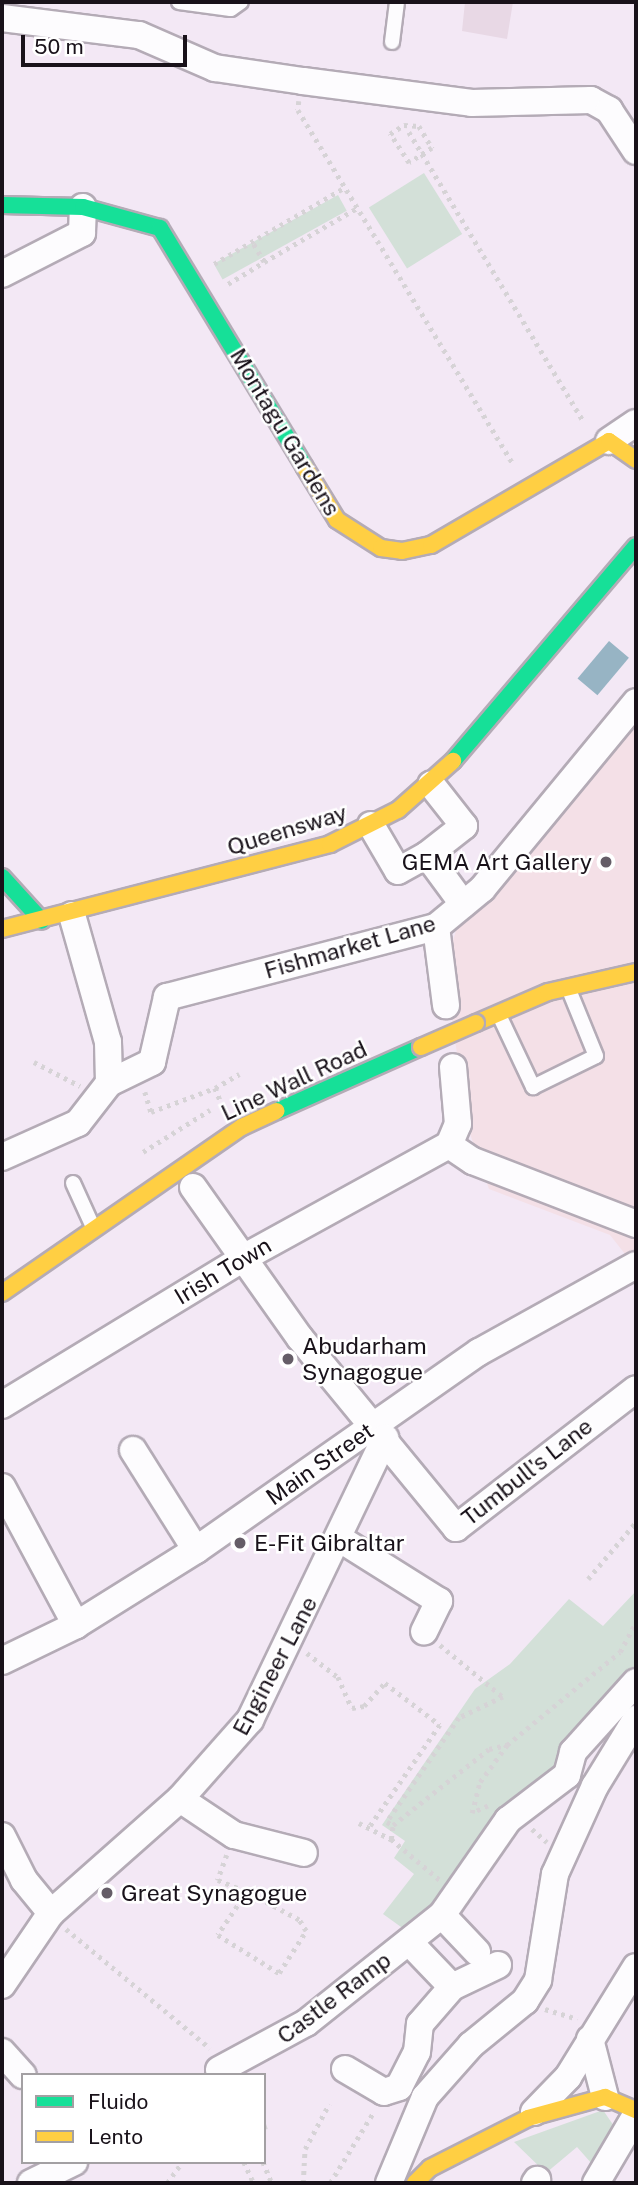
<!DOCTYPE html>
<style>
body{margin:0}
#map{position:relative;width:638px;height:2185px;overflow:hidden;background:#f3e8f5;font-family:"Public Sans",sans-serif}
div>[style]{position:absolute}
[style*='--x']{left:calc(var(--x)*1px);top:calc(var(--y)*1px);width:calc(var(--w)*1px);rotate:calc(var(--a)*1deg)}
.commercial>*{inset:0;background:#f4e0e7}
.education>*{inset:0;background:#e8d8e5}
.green>*{inset:0;background:#d3e0d8;transform-origin:0 0}
.water>*{inset:0;background:#97b4c4;transform-origin:0 0}
.path>*{height:4.5px;margin-top:-2.25px;transform-origin:0;background:repeating-linear-gradient(90deg,#d6d3d6 0 3.5px,transparent 0 8.5px)}
.roads{filter:drop-shadow(2px 0 #b4abb6) drop-shadow(-2px 0 #b4abb6) drop-shadow(0 2px #b4abb6) drop-shadow(0 -2px #b4abb6)}
.lane>*{height:14px;margin:-7px;padding:0 7px;transform-origin:7px;border-radius:7px;background:#fdfcfe}
.street>*{height:26px;margin:-13px;padding:0 13px;transform-origin:13px;border-radius:13px;background:#fdfcfe}
.fast>*{height:16px;margin:-8px;padding:0 8px;transform-origin:8px;border-radius:8px;background:#16e098}
.slow>*{height:16px;margin:-8px;padding:0 8px;transform-origin:8px;border-radius:8px;background:#ffcf43}
.bridges{filter:drop-shadow(2px 0 #b4abb6) drop-shadow(-2px 0 #b4abb6) drop-shadow(0 2px #b4abb6) drop-shadow(0 -2px #b4abb6)}
.slow-bridge>*{height:16px;margin:-8px;padding:0 8px;transform-origin:8px;border-radius:8px;background:#ffcf43}
.dots>*{width:19px;height:19px;translate:-50% -50%;box-sizing:border-box;border:4px solid #fff;border-radius:50%}
span{translate:-50% -50%;white-space:nowrap;text-align:center;line-height:1.15;-webkit-text-stroke:5px #fff;paint-order:stroke}
.street-label{font-size:23px;color:#19121a}
.poi-label{font-size:23px;color:#19121a}
.right{translate:-100% -50%;text-align:right}
.left{translate:0 -50%;text-align:left}
.frame{position:absolute;inset:0;border:4px solid #19121a;pointer-events:none}
.legend{position:absolute;left:21px;top:2073px;width:245px;height:91px;box-sizing:border-box;background:#fff;border:2px solid #a3a0a3;margin:0;padding:9px 12px;list-style:none;font-size:21px;color:#19121a}
.legend li{display:flex;align-items:center;gap:14px;height:35px}
.legend b{width:35px;border:2px solid #a3a0a3}
.scale{position:absolute;left:21px;top:35px;width:166px;height:32px;box-sizing:border-box;border:4px solid #19121a;border-top:0;padding-left:9px;font-size:21px;line-height:24px;white-space:nowrap;color:#19121a;-webkit-text-stroke:5px #fff;paint-order:stroke}
</style>
<div id="map">
<div class="commercial">
<i style="clip-path:polygon(636px 712px,636px 1268px,610px 1235px,489px 1189px,467px 1125px,445px 968px,457px 927px)"></i>
</div>
<div class="education">
<i style="clip-path:polygon(465px 2px,513px 2px,507px 39px,462px 31px)"></i>
</div>
<div class="green">
<i style="left:424px;top:173px;width:72px;height:65px;rotate:58deg"></i>
<i style="left:338px;top:195px;width:18px;height:142px;rotate:61deg"></i>
<i style="clip-path:polygon(636px 1591px,636px 1685px,408px 1932px,383px 1914px,414px 1874px,394px 1858px,405px 1841px,382px 1825px,475px 1689px,510px 1664px,569px 1599px,603px 1626px)"></i>
<i style="clip-path:polygon(603px 2110px,618px 2132px,592px 2164px,577px 2147px,546px 2173px,514px 2142px)"></i>
</div>
<div class="water">
<i style="left:609px;top:641px;width:26px;height:49px;rotate:40deg"></i>
</div>
<div class="path">
<i style="--x:299;--y:101;--w:9;--a:96"></i>
<i style="--x:298;--y:110;--w:413;--a:58.7"></i>
<i style="--x:404;--y:125;--w:15;--a:4"></i>
<i style="--x:419;--y:126;--w:26;--a:59"></i>
<i style="--x:432;--y:148;--w:27;--a:147"></i>
<i style="--x:409;--y:163;--w:35;--a:-123"></i>
<i style="--x:390;--y:134;--w:17;--a:-33"></i>
<i style="--x:409;--y:132;--w:339;--a:58.9"></i>
<i style="--x:264;--y:262;--w:108;--a:-30.1"></i>
<i style="--x:214;--y:264;--w:152;--a:-30.4"></i>
<i style="--x:228;--y:284;--w:42;--a:-31.4"></i>
<i style="--x:264;--y:262;--w:23;--a:-121"></i>
<i style="--x:34;--y:1062;--w:52;--a:27.6"></i>
<i style="--x:215;--y:1088;--w:28;--a:-30"></i>
<i style="--x:145;--y:1092;--w:21;--a:73"></i>
<i style="--x:151;--y:1112;--w:68;--a:-20.6"></i>
<i style="--x:215;--y:1088;--w:21;--a:67"></i>
<i style="--x:143;--y:1152;--w:79;--a:-32.1"></i>
<i style="--x:588;--y:1579;--w:75;--a:-49.9"></i>
<i style="--x:440;--y:1645;--w:82;--a:39.5"></i>
<i style="--x:503;--y:1697;--w:49;--a:154.5"></i>
<i style="--x:459;--y:1718;--w:126;--a:124.7"></i>
<i style="--x:387;--y:1822;--w:7;--a:27"></i>
<i style="--x:393;--y:1825;--w:122;--a:-38.4"></i>
<i style="--x:489;--y:1749;--w:18;--a:-13"></i>
<i style="--x:307;--y:1653;--w:39;--a:38"></i>
<i style="--x:338;--y:1677;--w:34;--a:66"></i>
<i style="--x:352;--y:1708;--w:12;--a:-9"></i>
<i style="--x:364;--y:1706;--w:31;--a:-48"></i>
<i style="--x:385;--y:1683;--w:69;--a:37.4"></i>
<i style="--x:440;--y:1725;--w:125;--a:124.6"></i>
<i style="--x:488;--y:1806;--w:17;--a:156"></i>
<i style="--x:472;--y:1813;--w:32;--a:-76"></i>
<i style="--x:480;--y:1782;--w:46;--a:-53.9"></i>
<i style="--x:507;--y:1745;--w:146;--a:-39.5"></i>
<i style="--x:620;--y:1652;--w:34;--a:-62"></i>
<i style="--x:359;--y:1823;--w:36;--a:27"></i>
<i style="--x:391;--y:1839;--w:65;--a:40"></i>
<i style="--x:532;--y:1829;--w:20;--a:41"></i>
<i style="--x:391;--y:1839;--w:14;--a:-82"></i>
<i style="--x:227;--y:1855;--w:27;--a:110"></i>
<i style="--x:218;--y:1880;--w:31;--a:22"></i>
<i style="--x:247;--y:1892;--w:52;--a:124"></i>
<i style="--x:218;--y:1935;--w:72;--a:31.9"></i>
<i style="--x:279;--y:1973;--w:50;--a:-57.3"></i>
<i style="--x:306;--y:1931;--w:13;--a:-122"></i>
<i style="--x:299;--y:1920;--w:59;--a:-151.7"></i>
<i style="--x:66;--y:1929;--w:187;--a:39.6"></i>
<i style="--x:545;--y:2009;--w:34;--a:17"></i>
<i style="--x:264;--y:2127;--w:3;--a:-18"></i>
<i style="--x:244;--y:2162;--w:23;--a:65"></i>
<i style="--x:263;--y:2162;--w:23;--a:67"></i>
<i style="--x:167;--y:2183;--w:26;--a:-54"></i>
<i style="--x:303;--y:2183;--w:34;--a:-87"></i>
<i style="--x:305;--y:2149;--w:51;--a:-61.9"></i>
<i style="--x:330;--y:2183;--w:82;--a:-58.4"></i>
</div>
<div class="roads">
<div class="lane">
<i style="--x:179;--y:2;--w:52;--a:7.7"></i>
<i style="--x:231;--y:9;--w:12;--a:-35"></i>
<i style="--x:392;--y:42;--w:40;--a:-82.9"></i>
<i style="--x:499;--y:1015;--w:80;--a:64.7"></i>
<i style="--x:533;--y:1087;--w:70;--a:-26.2"></i>
<i style="--x:596;--y:1056;--w:71;--a:-112.2"></i>
<i style="--x:73;--y:1183;--w:48;--a:65.6"></i>
</div>
<div class="street">
<i style="--x:2;--y:18;--w:138;--a:7.1"></i>
<i style="--x:139;--y:35;--w:83;--a:23.5"></i>
<i style="--x:215;--y:68;--w:89;--a:8.4"></i>
<i style="--x:303;--y:81;--w:170;--a:7.4"></i>
<i style="--x:472;--y:103;--w:119;--a:-1.4"></i>
<i style="--x:591;--y:100;--w:21;--a:29"></i>
<i style="--x:609;--y:110;--w:49;--a:56.6"></i>
<i style="--x:2;--y:274;--w:90;--a:-27.1"></i>
<i style="--x:82;--y:233;--w:26;--a:-88"></i>
<i style="--x:609;--y:441;--w:32;--a:-34"></i>
<i style="--x:371;--y:825;--w:53;--a:59.6"></i>
<i style="--x:398;--y:871;--w:33;--a:-29"></i>
<i style="--x:427;--y:855;--w:61;--a:53.7"></i>
<i style="--x:427;--y:855;--w:47;--a:-38.1"></i>
<i style="--x:464;--y:826;--w:53;--a:-128.2"></i>
<i style="--x:436;--y:927;--w:79;--a:82.7"></i>
<i style="--x:109;--y:1083;--w:48;--a:-26"></i>
<i style="--x:152;--y:1062;--w:67;--a:-77"></i>
<i style="--x:167;--y:997;--w:278;--a:-14.6"></i>
<i style="--x:436;--y:927;--w:60;--a:-39.6"></i>
<i style="--x:482;--y:889;--w:242;--a:-50.5"></i>
<i style="--x:449;--y:1145;--w:29;--a:34"></i>
<i style="--x:473;--y:1161;--w:175;--a:21.1"></i>
<i style="--x:449;--y:1145;--w:23;--a:-67"></i>
<i style="--x:458;--y:1124;--w:57;--a:-95"></i>
<i style="--x:2;--y:1157;--w:83;--a:-24.1"></i>
<i style="--x:78;--y:1123;--w:51;--a:-52.2"></i>
<i style="--x:109;--y:1083;--w:41;--a:-91.4"></i>
<i style="--x:108;--y:1042;--w:132;--a:-105.8"></i>
<i style="--x:193;--y:1187;--w:185;--a:54.7"></i>
<i style="--x:300;--y:1338;--w:246;--a:50.6"></i>
<i style="--x:456;--y:1528;--w:227;--a:-37.7"></i>
<i style="--x:2;--y:1405;--w:285;--a:-31.3"></i>
<i style="--x:245;--y:1257;--w:233;--a:-28.8"></i>
<i style="--x:133;--y:1450;--w:118;--a:57.8"></i>
<i style="--x:2;--y:1487;--w:157;--a:61.8"></i>
<i style="--x:340;--y:1539;--w:117;--a:32.1"></i>
<i style="--x:439;--y:1601;--w:34;--a:116"></i>
<i style="--x:2;--y:1661;--w:82;--a:-25.9"></i>
<i style="--x:76;--y:1625;--w:142;--a:-32"></i>
<i style="--x:196;--y:1550;--w:345;--a:-35"></i>
<i style="--x:479;--y:1352;--w:179;--a:-29"></i>
<i style="--x:180;--y:1799;--w:65;--a:33.7"></i>
<i style="--x:234;--y:1835;--w:72;--a:14.4"></i>
<i style="--x:2;--y:1836;--w:49;--a:63.4"></i>
<i style="--x:24;--y:1880;--w:43;--a:50.7"></i>
<i style="--x:442;--y:1915;--w:51;--a:46.6"></i>
<i style="--x:409;--y:1942;--w:62;--a:46.3"></i>
<i style="--x:452;--y:1987;--w:51;--a:-25.6"></i>
<i style="--x:2;--y:1985;--w:87;--a:-55.8"></i>
<i style="--x:51;--y:1913;--w:172;--a:-41.5"></i>
<i style="--x:180;--y:1799;--w:106;--a:-48.5"></i>
<i style="--x:250;--y:1720;--w:313;--a:-64.4"></i>
<i style="--x:590;--y:2039;--w:60;--a:75.5"></i>
<i style="--x:2;--y:2052;--w:31;--a:48"></i>
<i style="--x:345;--y:2069;--w:45;--a:30.5"></i>
<i style="--x:384;--y:2092;--w:16;--a:-18"></i>
<i style="--x:399;--y:2087;--w:39;--a:-63"></i>
<i style="--x:417;--y:2052;--w:28;--a:-84"></i>
<i style="--x:420;--y:2024;--w:49;--a:-49.1"></i>
<i style="--x:219;--y:2070;--w:99;--a:-28.4"></i>
<i style="--x:306;--y:2023;--w:174;--a:-38.5"></i>
<i style="--x:442;--y:1915;--w:116;--a:-55.2"></i>
<i style="--x:508;--y:1820;--w:74;--a:-37.3"></i>
<i style="--x:567;--y:1775;--w:24;--a:-75"></i>
<i style="--x:573;--y:1752;--w:94;--a:-48"></i>
<i style="--x:534;--y:2112;--w:49;--a:-45.8"></i>
<i style="--x:568;--y:2077;--w:129;--a:-58.3"></i>
<i style="--x:31;--y:2183;--w:48;--a:-26"></i>
<i style="--x:389;--y:2183;--w:93;--a:-67.3"></i>
<i style="--x:425;--y:2097;--w:69;--a:-48.5"></i>
<i style="--x:471;--y:2045;--w:70;--a:-39.2"></i>
<i style="--x:525;--y:2001;--w:25;--a:-58"></i>
<i style="--x:538;--y:1980;--w:107;--a:-80.9"></i>
<i style="--x:555;--y:1874;--w:97;--a:-65.6"></i>
<i style="--x:595;--y:1786;--w:79;--a:-58.5"></i>
<i style="--x:535;--y:2183;--w:4;--a:-56"></i>
<i style="--x:596;--y:2183;--w:79;--a:-59.5"></i>
</div>
<div class="fast">
<i style="--x:2;--y:205;--w:81;--a:1.4"></i>
<i style="--x:83;--y:207;--w:80;--a:15.3"></i>
<i style="--x:160;--y:228;--w:278;--a:58.8"></i>
<i style="--x:453;--y:761;--w:282;--a:-49.6"></i>
<i style="--x:2;--y:877;--w:59;--a:47.7"></i>
<i style="--x:277;--y:1111;--w:158;--a:-24"></i>
</div>
<div class="slow">
<i style="--x:304;--y:466;--w:63;--a:58.6"></i>
<i style="--x:337;--y:520;--w:52;--a:32.5"></i>
<i style="--x:381;--y:548;--w:21;--a:8"></i>
<i style="--x:402;--y:551;--w:30;--a:-12"></i>
<i style="--x:431;--y:545;--w:206;--a:-30.3"></i>
<i style="--x:609;--y:441;--w:33;--a:35"></i>
<i style="--x:2;--y:929;--w:339;--a:-14.5"></i>
<i style="--x:330;--y:844;--w:76;--a:-26.6"></i>
<i style="--x:398;--y:810;--w:74;--a:-41.7"></i>
<i style="--x:476;--y:1023;--w:78;--a:-23.3"></i>
<i style="--x:548;--y:992;--w:90;--a:-12.8"></i>
<i style="--x:2;--y:1293;--w:292;--a:-34.7"></i>
<i style="--x:242;--y:1127;--w:38;--a:-25"></i>
<i style="--x:415;--y:2183;--w:21;--a:-45"></i>
<i style="--x:430;--y:2168;--w:110;--a:-27"></i>
<i style="--x:528;--y:2118;--w:80;--a:-15.3"></i>
<i style="--x:605;--y:2097;--w:34;--a:23"></i>
</div>
</div>
<div class="bridges">
<div class="slow-bridge">
<i style="--x:421;--y:1047;--w:60;--a:-23.6"></i>
</div>
</div>
<div class="dots">
<i style="left:606px;top:862px;background:#655d67"></i>
<i style="left:288px;top:1359px;background:#655d67"></i>
<i style="left:240px;top:1543px;background:#655d67"></i>
<i style="left:107px;top:1893px;background:#655d67"></i>
</div>
<div class="street-label">
<span style="left:285px;top:432px;rotate:59deg">Montagu Gardens</span>
<span style="left:287px;top:830px;rotate:-17deg">Queensway</span>
<span style="left:350px;top:947px;rotate:-16deg">Fishmarket Lane</span>
<span style="left:294px;top:1081px;rotate:-25deg">Line Wall Road</span>
<span style="left:223px;top:1271px;rotate:-31deg">Irish Town</span>
<span style="left:320px;top:1464px;rotate:-35deg">Main Street</span>
<span style="left:527px;top:1472px;rotate:-38deg">Tumbull's Lane</span>
<span style="left:275px;top:1666px;rotate:-62deg">Engineer Lane</span>
<span style="left:334px;top:1998px;rotate:-37deg">Castle Ramp</span>
</div>
<div class="poi-label">
<span class="right" style="left:592px;top:862px">GEMA Art Gallery</span>
<span class="left" style="left:302px;top:1359px">Abudarham<br>Synagogue</span>
<span class="left" style="left:254px;top:1543px">E-Fit Gibraltar</span>
<span class="left" style="left:121px;top:1893px">Great Synagogue</span>
</div>
<div class="frame"></div>
<ul class="legend">
<li><b style="height:9px;background:#16e098"></b>Fluido</li>
<li><b style="height:9px;background:#ffcf43"></b>Lento</li>
</ul>
<div class="scale">50 m</div>
</div>
